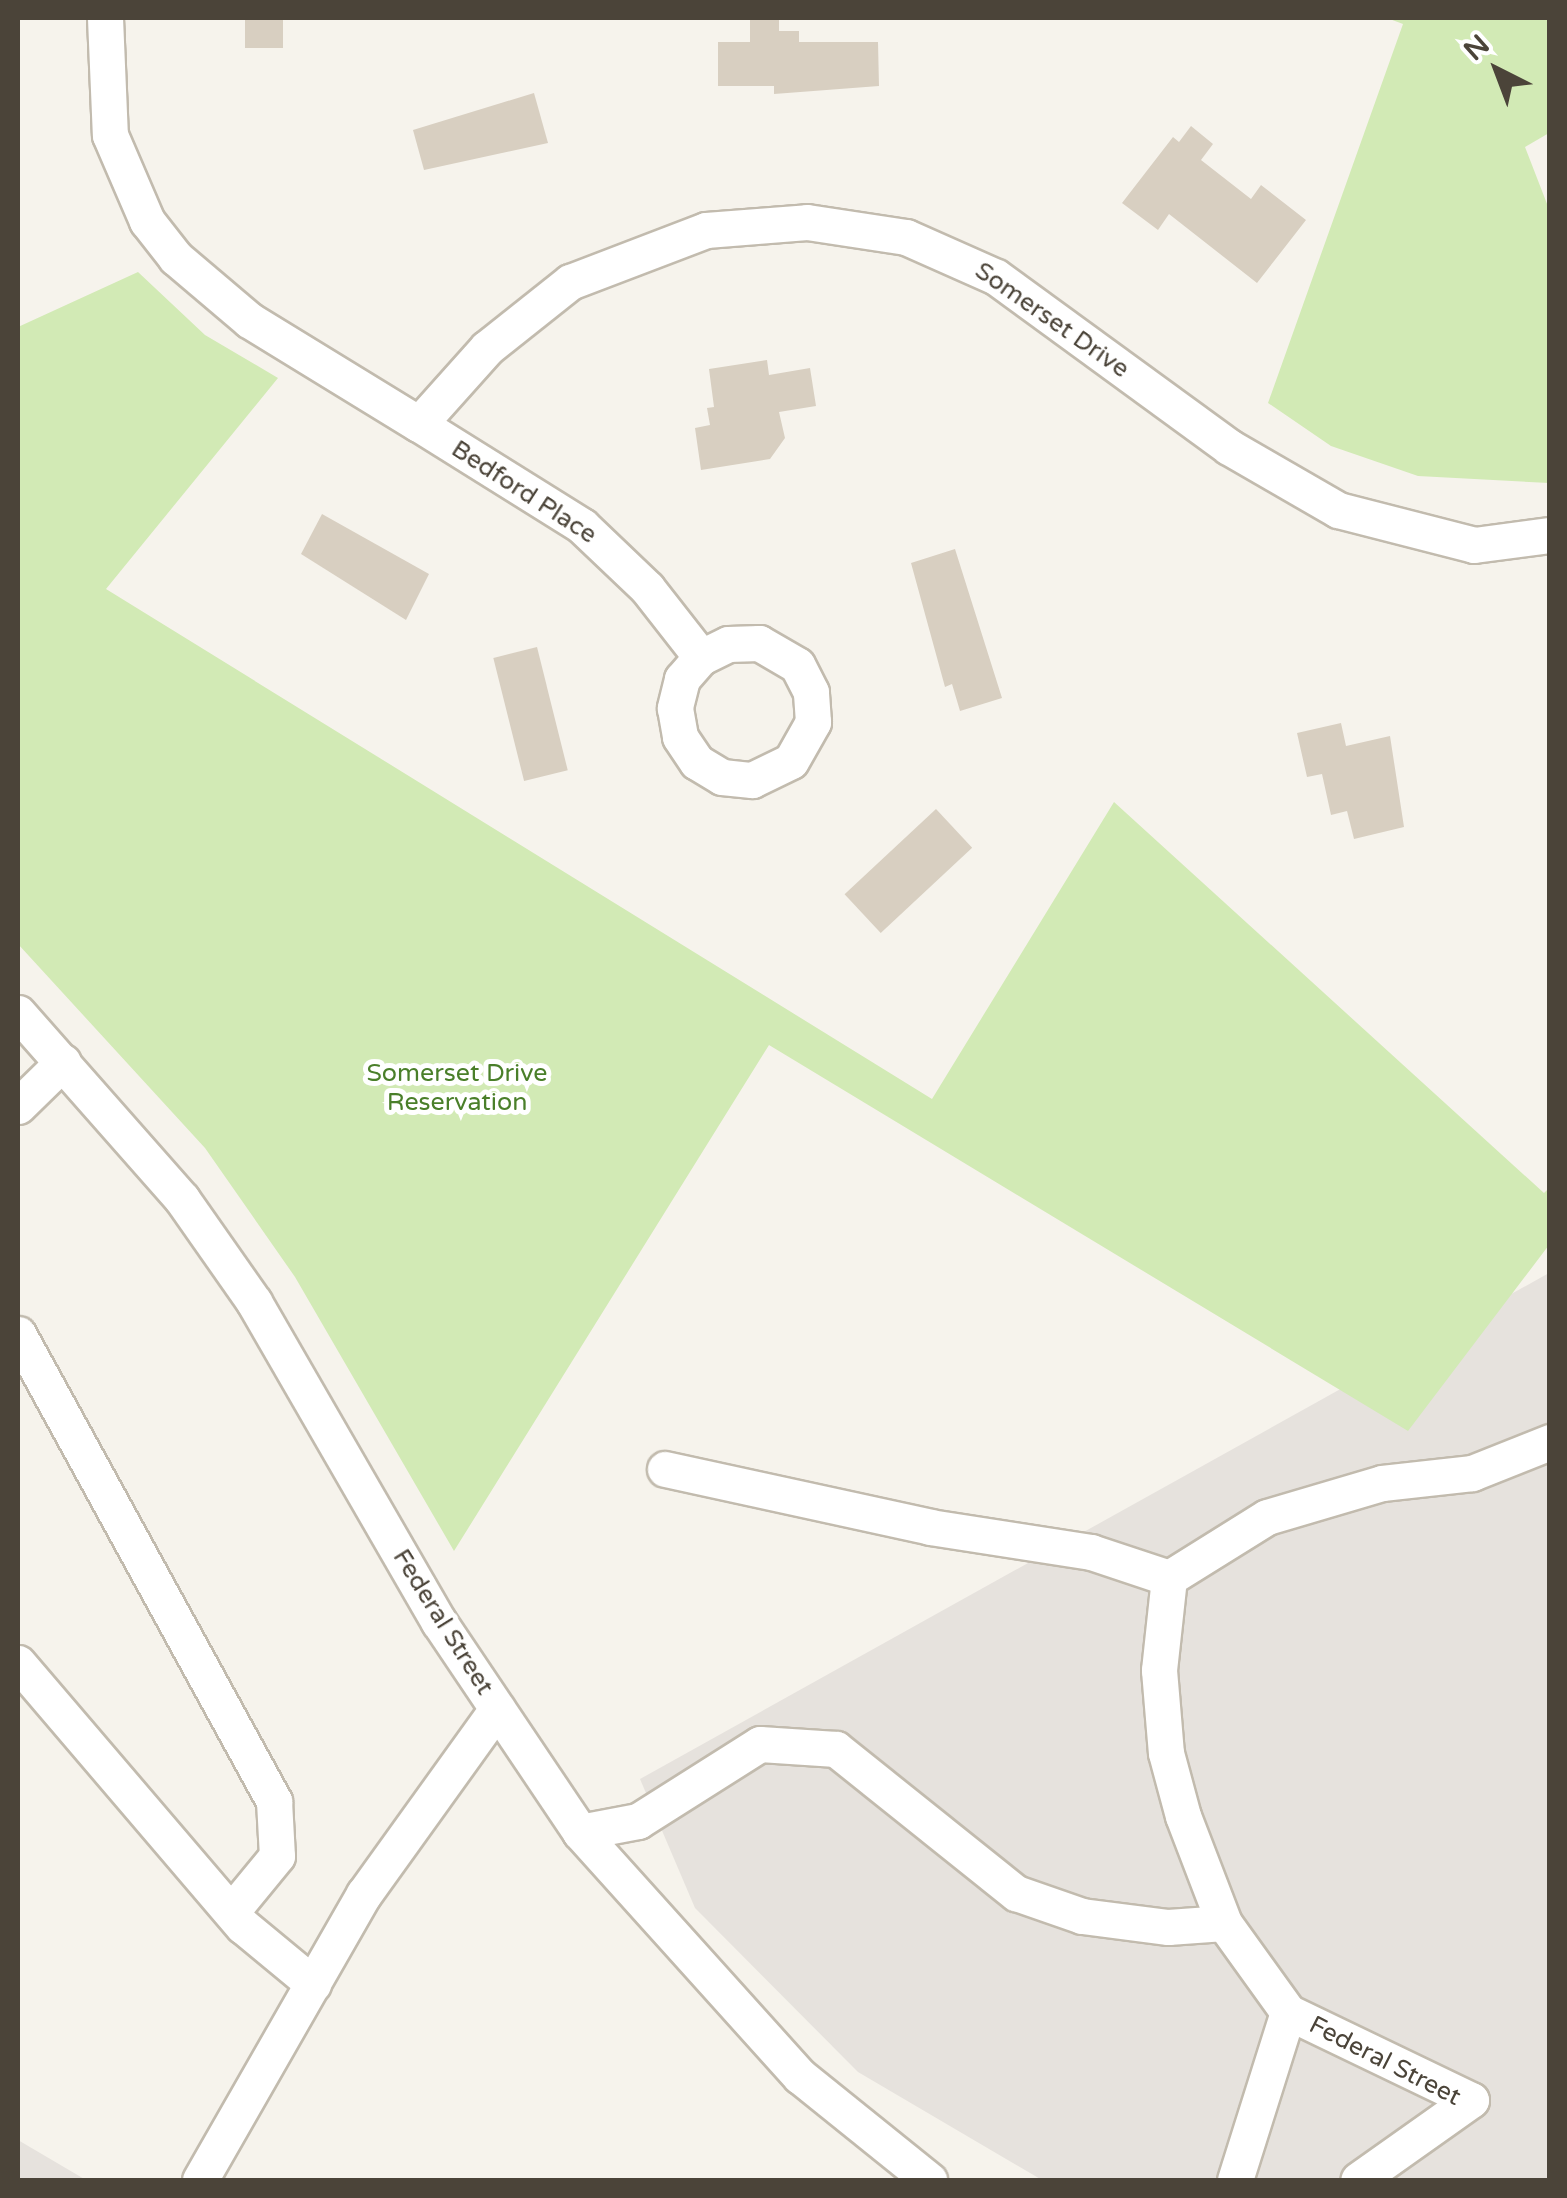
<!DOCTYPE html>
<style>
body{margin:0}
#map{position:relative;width:1567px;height:2198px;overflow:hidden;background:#f6f3ec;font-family:"Varela Round",sans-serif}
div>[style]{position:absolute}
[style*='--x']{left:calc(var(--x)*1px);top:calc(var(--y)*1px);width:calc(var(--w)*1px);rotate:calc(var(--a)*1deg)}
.industrial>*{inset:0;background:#e6e2dd}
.green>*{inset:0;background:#d2eab5}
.building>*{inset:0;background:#d8cfc1;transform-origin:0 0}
.roads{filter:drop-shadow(2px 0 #c2bbae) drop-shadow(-2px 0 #c2bbae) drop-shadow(0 2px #c2bbae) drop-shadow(0 -2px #c2bbae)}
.minor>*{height:35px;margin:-17.5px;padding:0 17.5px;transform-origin:17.5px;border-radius:17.5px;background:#fff}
span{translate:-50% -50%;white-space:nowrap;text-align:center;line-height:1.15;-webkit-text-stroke:10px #fff;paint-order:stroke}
.street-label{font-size:25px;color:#4b4439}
.park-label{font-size:25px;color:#4a7f2a}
.frame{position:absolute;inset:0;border:20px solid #4b4439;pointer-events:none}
.north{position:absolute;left:1447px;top:20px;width:100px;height:100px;-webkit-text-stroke:8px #fff;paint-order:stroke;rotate:318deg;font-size:28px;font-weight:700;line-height:40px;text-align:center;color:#4b4439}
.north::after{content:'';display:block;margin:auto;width:35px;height:45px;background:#4b4439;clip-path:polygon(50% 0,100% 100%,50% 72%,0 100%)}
</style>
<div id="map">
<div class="industrial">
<i style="clip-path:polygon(1549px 1273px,1549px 2180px,1042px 2180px,858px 2072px,695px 1908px,640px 1779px)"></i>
<i style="clip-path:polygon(18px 2140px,86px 2180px,18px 2180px)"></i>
</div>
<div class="green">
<i style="clip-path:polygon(1387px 18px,1549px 18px,1549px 133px,1525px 147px,1549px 209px,1549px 483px,1418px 476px,1331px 446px,1268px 403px,1403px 24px)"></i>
<i style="clip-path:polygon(138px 272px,205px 335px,278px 378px,106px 589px,932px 1099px,1114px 802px,1544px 1193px,1549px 1188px,1549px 1245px,1408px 1431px,769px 1045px,454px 1551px,295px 1277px,205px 1148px,18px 944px,18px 327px)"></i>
</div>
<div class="building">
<i style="left:245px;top:18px;width:38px;height:30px"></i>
<i style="clip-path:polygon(750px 18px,779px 18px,779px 31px,799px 31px,799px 42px,878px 42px,879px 86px,774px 94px,774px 86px,718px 86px,718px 42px,750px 42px)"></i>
<i style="clip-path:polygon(534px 93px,548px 143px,424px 170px,413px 130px)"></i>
<i style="clip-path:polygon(1191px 126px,1213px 144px,1201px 160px,1251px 199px,1261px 185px,1306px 220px,1257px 283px,1169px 214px,1158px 230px,1122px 203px,1173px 137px,1179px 142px)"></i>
<i style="clip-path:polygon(767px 360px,769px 375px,810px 368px,816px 406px,779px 412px,785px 438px,770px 459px,701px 470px,695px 428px,710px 425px,707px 408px,714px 407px,709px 369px)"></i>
<i style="clip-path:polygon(322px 514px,429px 574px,406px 620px,301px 554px)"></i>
<i style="clip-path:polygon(955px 549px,1002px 698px,960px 711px,952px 684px,945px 687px,911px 563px)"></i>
<i style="left:537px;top:647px;width:127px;height:45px;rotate:76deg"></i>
<i style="clip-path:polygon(1341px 723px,1346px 746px,1390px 736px,1404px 827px,1354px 839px,1347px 811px,1331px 815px,1322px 774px,1307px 777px,1297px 733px)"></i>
<i style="left:936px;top:809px;width:53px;height:125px;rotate:47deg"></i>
</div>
<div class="roads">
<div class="minor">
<i style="--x:105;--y:18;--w:117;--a:87.6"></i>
<i style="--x:110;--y:135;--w:94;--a:66.7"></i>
<i style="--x:147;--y:221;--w:47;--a:51.9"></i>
<i style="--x:176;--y:258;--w:96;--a:40.3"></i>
<i style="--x:249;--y:320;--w:199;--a:31.5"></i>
<i style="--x:419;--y:424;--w:102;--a:-48.2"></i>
<i style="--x:487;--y:348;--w:106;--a:-38.5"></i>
<i style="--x:570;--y:282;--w:146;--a:-20.9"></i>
<i style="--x:706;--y:230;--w:101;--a:-4.5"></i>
<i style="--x:807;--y:222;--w:100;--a:8.6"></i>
<i style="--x:906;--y:237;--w:98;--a:24"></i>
<i style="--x:996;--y:277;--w:288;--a:36.1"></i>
<i style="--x:1229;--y:447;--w:126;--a:30"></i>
<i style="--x:1338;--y:510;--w:140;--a:14.4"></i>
<i style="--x:1474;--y:545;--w:77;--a:-7.5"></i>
<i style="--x:419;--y:424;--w:192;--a:32"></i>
<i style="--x:582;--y:526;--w:90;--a:43.6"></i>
<i style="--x:647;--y:588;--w:88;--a:52"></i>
<i style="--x:701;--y:657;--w:29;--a:131"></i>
<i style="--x:682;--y:679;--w:30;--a:104"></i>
<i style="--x:675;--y:708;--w:29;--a:80"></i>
<i style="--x:680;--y:737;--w:30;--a:56"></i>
<i style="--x:697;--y:762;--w:29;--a:31"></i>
<i style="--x:722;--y:777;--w:30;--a:6"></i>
<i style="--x:752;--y:780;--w:43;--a:-26"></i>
<i style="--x:791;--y:761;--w:45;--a:-60.6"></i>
<i style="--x:813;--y:722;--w:30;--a:-94"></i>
<i style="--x:811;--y:692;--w:30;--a:-117"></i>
<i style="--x:797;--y:665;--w:44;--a:-149.9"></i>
<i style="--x:759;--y:643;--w:31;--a:178"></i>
<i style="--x:728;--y:644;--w:30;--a:154"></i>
<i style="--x:18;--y:1013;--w:248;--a:48.6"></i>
<i style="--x:182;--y:1199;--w:126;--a:55"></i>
<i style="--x:254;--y:1302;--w:370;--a:60"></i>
<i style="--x:439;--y:1622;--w:253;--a:56.1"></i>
<i style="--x:580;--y:1832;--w:329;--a:48"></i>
<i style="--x:800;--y:2076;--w:166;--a:38.9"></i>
<i style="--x:18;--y:1106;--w:63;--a:-44.4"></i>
<i style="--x:18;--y:1334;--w:533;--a:61.27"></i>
<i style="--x:274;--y:1801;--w:55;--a:86.9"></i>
<i style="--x:277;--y:1856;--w:72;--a:129.4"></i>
<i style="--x:665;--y:1469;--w:271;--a:12.3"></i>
<i style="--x:930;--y:1527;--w:163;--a:8.8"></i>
<i style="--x:1091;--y:1552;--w:82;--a:18.4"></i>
<i style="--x:1169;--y:1578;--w:93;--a:96.2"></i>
<i style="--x:1159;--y:1670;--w:83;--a:85.2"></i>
<i style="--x:1166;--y:1753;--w:65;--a:74.9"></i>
<i style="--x:1183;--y:1816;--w:115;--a:69"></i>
<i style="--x:1224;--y:1923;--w:110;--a:54.3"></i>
<i style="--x:1169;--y:1578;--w:115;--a:-31.9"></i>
<i style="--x:1267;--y:1517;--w:120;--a:-16.5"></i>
<i style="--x:1382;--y:1483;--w:91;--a:-6.3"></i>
<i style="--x:1472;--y:1473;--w:84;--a:-21.7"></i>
<i style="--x:18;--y:1663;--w:346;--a:49.5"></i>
<i style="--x:243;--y:1926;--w:91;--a:39.6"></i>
<i style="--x:580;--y:1832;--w:59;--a:-10.7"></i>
<i style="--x:638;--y:1821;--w:144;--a:-32.3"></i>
<i style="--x:760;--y:1744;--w:76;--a:3.8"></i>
<i style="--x:836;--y:1749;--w:231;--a:38.7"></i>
<i style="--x:1016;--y:1893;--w:70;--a:19.2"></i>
<i style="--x:1082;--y:1916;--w:87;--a:7.3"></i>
<i style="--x:1168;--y:1927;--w:56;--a:-4.1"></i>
<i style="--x:200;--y:2180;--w:330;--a:-60.2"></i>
<i style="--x:364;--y:1894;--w:228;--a:-54.3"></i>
<i style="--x:1235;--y:2180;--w:176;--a:-72.5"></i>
<i style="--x:1288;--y:2012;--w:203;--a:25.7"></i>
<i style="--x:1471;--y:2100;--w:138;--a:144.7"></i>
</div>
</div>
<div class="street-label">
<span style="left:1052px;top:320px;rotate:35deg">Somerset Drive</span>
<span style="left:524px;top:492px;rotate:33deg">Bedford Place</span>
<span style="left:443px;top:1622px;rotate:58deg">Federal Street</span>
<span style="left:1385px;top:2061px;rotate:27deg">Federal Street</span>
</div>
<div class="park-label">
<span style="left:457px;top:1088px">Somerset Drive<br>Reservation</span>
</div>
<div class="frame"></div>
<div class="north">N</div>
</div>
